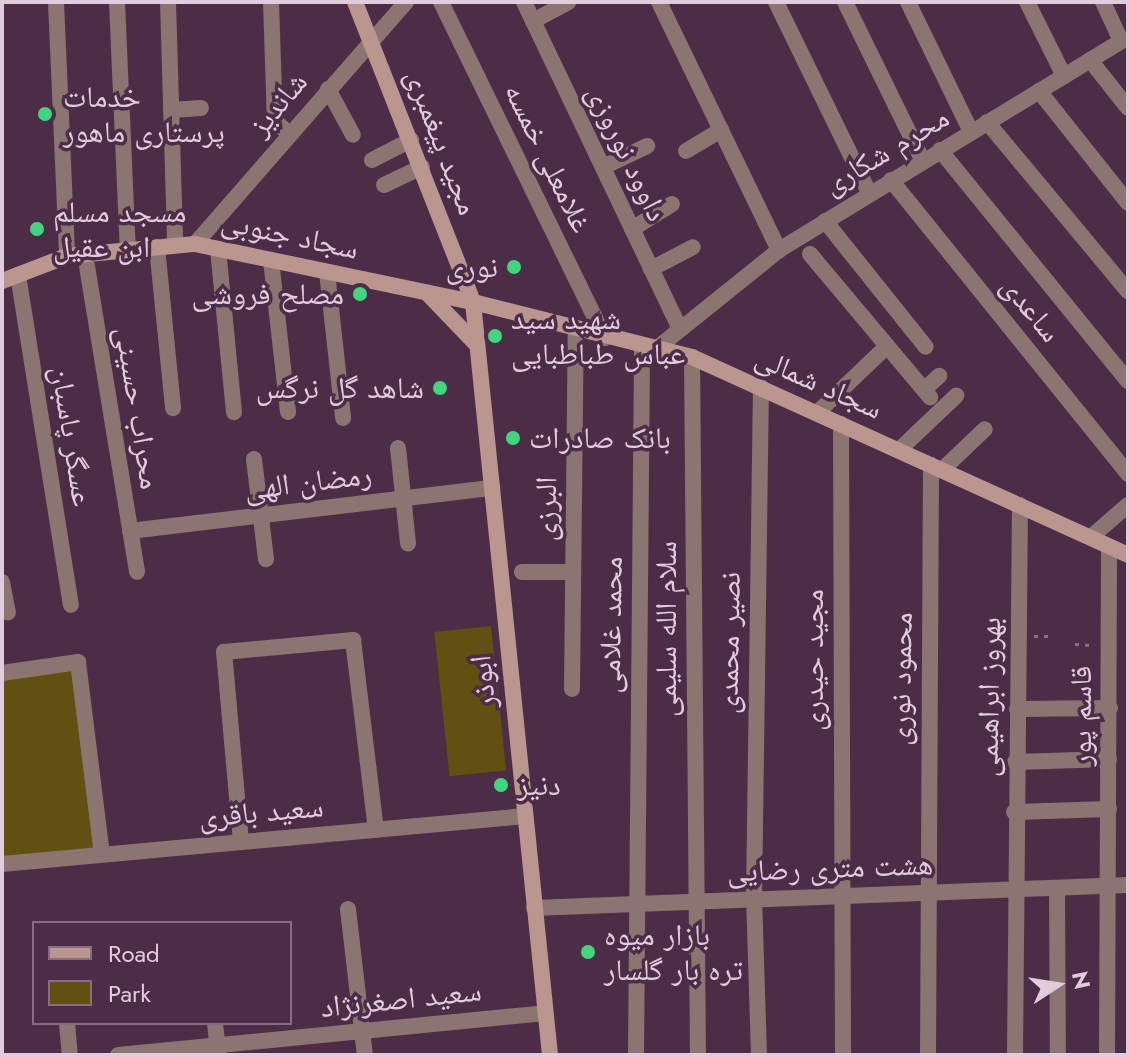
<!DOCTYPE html>
<meta charset="utf-8">
<style>
body{margin:0}
#map{position:relative;width:1130px;height:1057px;overflow:hidden;background:#4d2c48;font-family:Jost,"Noto Naskh Arabic",sans-serif}
div>[style]{position:absolute}
[style*='--x']{left:calc(var(--x)*1px);top:calc(var(--y)*1px);width:calc(var(--w)*1px);rotate:calc(var(--a)*1deg)}
.green>*{inset:0;background:#61500f;transform-origin:0 0}
.path>*{height:3px;margin-top:-1.5px;transform-origin:0;background:repeating-linear-gradient(90deg,#8b6f86 0 4px,transparent 0 10px)}
.minor>*{height:16px;margin:-8px;padding:0 8px;transform-origin:8px;border-radius:8px;background:#8c7570}
.tertiary>*{height:16px;margin:-8px;padding:0 8px;transform-origin:8px;border-radius:8px;background:#8c7570}
.secondary>*{height:16px;margin:-8px;padding:0 8px;transform-origin:8px;border-radius:8px;background:#ba968e}
.dots>*{width:22px;height:22px;translate:-50% -50%;box-sizing:border-box;border:4px solid #4d2c48;border-radius:50%}
span{translate:-50% -50%;white-space:nowrap;text-align:center;line-height:1.15;-webkit-text-stroke:7px #4d2c48;paint-order:stroke}
.poi-label{font-size:30px;color:#e1ccdd}
.left{translate:0 -50%;text-align:left}
.right{translate:-100% -50%;text-align:right}
.street-label{font-size:30px;color:#e1ccdd}
.frame{position:absolute;inset:0;border:4px solid #e1ccdd;pointer-events:none}
.legend{position:absolute;left:32px;top:921px;width:260px;height:104px;box-sizing:border-box;background:#4d2c48;border:2px solid #886c84;margin:0;padding:10px 14px;list-style:none;font-size:24px;color:#e1ccdd}
.legend li{display:flex;align-items:center;gap:16px;height:40px}
.legend b{width:40px;border:2px solid #886c84}
.north{position:absolute;left:1018px;top:945px;width:80px;height:80px;-webkit-text-stroke:6px #4d2c48;paint-order:stroke;rotate:78deg;font-size:22px;font-weight:700;line-height:32px;text-align:center;color:#e1ccdd}
.north::after{content:'';display:block;margin:auto;width:28px;height:36px;background:#e1ccdd;clip-path:polygon(50% 0,100% 100%,50% 72%,0 100%)}
</style>
<div id="map">
<div class="green">
<i style="left:491px;top:626px;width:145px;height:57px;rotate:84deg"></i>
<i style="clip-path:polygon(75px 669px,97px 851px,2px 860px,2px 679px)"></i>
</div>
<div class="path">
<i style="--x:1034;--y:636;--w:18;--a:0"></i>
<i style="--x:1075;--y:644;--w:17;--a:3"></i>
</div>
<div class="minor">
<i style="--x:56;--y:2;--w:254;--a:87.5"></i>
<i style="--x:117;--y:2;--w:247;--a:87.5"></i>
<i style="--x:168;--y:2;--w:243;--a:88.3"></i>
<i style="--x:271;--y:2;--w:119;--a:88.1"></i>
<i style="--x:275;--y:121;--w:19;--a:43"></i>
<i style="--x:441;--y:2;--w:374;--a:64"></i>
<i style="--x:524;--y:2;--w:360;--a:64.5"></i>
<i style="--x:659;--y:2;--w:276;--a:64.2"></i>
<i style="--x:776;--y:2;--w:212;--a:64"></i>
<i style="--x:845;--y:2;--w:177;--a:63.9"></i>
<i style="--x:908;--y:2;--w:144;--a:64.1"></i>
<i style="--x:1027;--y:2;--w:83;--a:63.4"></i>
<i style="--x:533;--y:21;--w:40;--a:-28"></i>
<i style="--x:1090;--y:60;--w:61;--a:51.6"></i>
<i style="--x:328;--y:89;--w:52;--a:61.5"></i>
<i style="--x:1039;--y:91;--w:143;--a:51.5"></i>
<i style="--x:171;--y:110;--w:30;--a:-4"></i>
<i style="--x:987;--y:122;--w:220;--a:50.2"></i>
<i style="--x:940;--y:150;--w:298;--a:50.9"></i>
<i style="--x:686;--y:151;--w:41;--a:-31"></i>
<i style="--x:372;--y:160;--w:44;--a:-27.1"></i>
<i style="--x:603;--y:167;--w:49;--a:-25.5"></i>
<i style="--x:891;--y:180;--w:378;--a:51.1"></i>
<i style="--x:384;--y:185;--w:42;--a:-25.3"></i>
<i style="--x:825;--y:221;--w:161;--a:51.3"></i>
<i style="--x:632;--y:229;--w:47;--a:-32"></i>
<i style="--x:157;--y:247;--w:162;--a:84.3"></i>
<i style="--x:218;--y:249;--w:164;--a:84.4"></i>
<i style="--x:85;--y:254;--w:322;--a:80.7"></i>
<i style="--x:810;--y:254;--w:187;--a:50"></i>
<i style="--x:271;--y:260;--w:153;--a:83.6"></i>
<i style="--x:651;--y:269;--w:47;--a:-27.6"></i>
<i style="--x:327;--y:272;--w:147;--a:83.7"></i>
<i style="--x:18;--y:275;--w:334;--a:80.9"></i>
<i style="--x:656;--y:349;--w:158;--a:-38.8"></i>
<i style="--x:779;--y:250;--w:401;--a:-31.4"></i>
<i style="--x:1121;--y:41;--w:43;--a:-114.8"></i>
<i style="--x:692;--y:357;--w:698;--a:89.51"></i>
<i style="--x:924;--y:390;--w:21;--a:-43"></i>
<i style="--x:817;--y:413;--w:97;--a:-43.7"></i>
<i style="--x:841;--y:424;--w:631;--a:89.82"></i>
<i style="--x:398;--y:448;--w:96;--a:84"></i>
<i style="--x:899;--y:450;--w:79;--a:-43.5"></i>
<i style="--x:254;--y:459;--w:101;--a:83.2"></i>
<i style="--x:942;--y:470;--w:59;--a:-43.6"></i>
<i style="--x:130;--y:531;--w:365;--a:-6.8"></i>
<i style="--x:522;--y:572;--w:51;--a:0"></i>
<i style="--x:2;--y:582;--w:31;--a:79"></i>
<i style="--x:2;--y:673;--w:77;--a:-8.2"></i>
<i style="--x:78;--y:662;--w:194;--a:82.9"></i>
<i style="--x:572;--y:689;--w:358;--a:-89.4"></i>
<i style="--x:1017;--y:709;--w:93;--a:-0.6"></i>
<i style="--x:1015;--y:762;--w:94;--a:-1.8"></i>
<i style="--x:1014;--y:812;--w:95;--a:-1.8"></i>
<i style="--x:241;--y:842;--w:191;--a:-95.1"></i>
<i style="--x:224;--y:652;--w:130;--a:-5.3"></i>
<i style="--x:353;--y:640;--w:191;--a:83.1"></i>
<i style="--x:1057;--y:888;--w:167;--a:89.7"></i>
<i style="--x:348;--y:909;--w:147;--a:83.4"></i>
<i style="--x:67;--y:1023;--w:32;--a:85"></i>
<i style="--x:215;--y:1023;--w:30;--a:84"></i>
<i style="--x:118;--y:1055;--w:429;--a:-5.6"></i>
<i style="--x:636;--y:1055;--w:708;--a:-89.51"></i>
<i style="--x:759;--y:1055;--w:156;--a:-91.8"></i>
<i style="--x:754;--y:899;--w:512;--a:-89.22"></i>
<i style="--x:928;--y:1055;--w:590;--a:-89.71"></i>
<i style="--x:1015;--y:1055;--w:550;--a:-89.48"></i>
<i style="--x:1107;--y:1055;--w:508;--a:-89.77"></i>
</div>
<div class="tertiary">
<i style="--x:195;--y:244;--w:321;--a:-48.9"></i>
<i style="--x:1091;--y:537;--w:49;--a:-40.9"></i>
<i style="--x:2;--y:864;--w:525;--a:-5.24"></i>
<i style="--x:534;--y:908;--w:594;--a:-2.22"></i>
</div>
<div class="secondary">
<i style="--x:355;--y:2;--w:322;--a:68.5"></i>
<i style="--x:473;--y:302;--w:757;--a:84.16"></i>
<i style="--x:2;--y:281;--w:70;--a:-21"></i>
<i style="--x:67;--y:256;--w:129;--a:-5.4"></i>
<i style="--x:195;--y:244;--w:284;--a:11.8"></i>
<i style="--x:473;--y:302;--w:226;--a:14.1"></i>
<i style="--x:692;--y:357;--w:479;--a:24.4"></i>
<i style="--x:427;--y:293;--w:72;--a:46.1"></i>
</div>
<div class="dots">
<i style="left:45px;top:114px;background:#3dd77e"></i>
<i style="left:37px;top:229px;background:#3dd77e"></i>
<i style="left:514px;top:267px;background:#3dd77e"></i>
<i style="left:360px;top:294px;background:#3dd77e"></i>
<i style="left:495px;top:336px;background:#3dd77e"></i>
<i style="left:440px;top:388px;background:#3dd77e"></i>
<i style="left:513px;top:438px;background:#3dd77e"></i>
<i style="left:501px;top:785px;background:#3dd77e"></i>
<i style="left:588px;top:952px;background:#3dd77e"></i>
</div>
<div class="poi-label">
<span class="left" style="left:63px;top:114px">خدمات<br>پرستاری ماهور</span>
<span class="left" style="left:53px;top:229px">مسجد مسلم<br>ابن عقیل</span>
<span class="right" style="left:498px;top:267px">نوری</span>
<span class="right" style="left:344px;top:294px">مصلح فروشی</span>
<span class="left" style="left:511px;top:336px">شهید سید<br>عباس طباطبایی</span>
<span class="right" style="left:424px;top:388px">شاهد گل نرگس</span>
<span class="left" style="left:529px;top:438px">بانک صادرات</span>
<span class="left" style="left:517px;top:785px">دنیز</span>
<span class="left" style="left:604px;top:952px">بازار میوه<br>تره بار گلسار</span>
</div>
<div class="street-label">
<span style="left:278px;top:104px;rotate:-50deg">شاندیز</span>
<span style="left:442px;top:142px;rotate:69deg">مجید پیغمبری</span>
<span style="left:886px;top:151px;rotate:-31deg">محرم شکاری</span>
<span style="left:627px;top:153px;rotate:64deg">داوود نوروزی</span>
<span style="left:548px;top:158px;rotate:64deg">غلامعلی خمسه</span>
<span style="left:290px;top:235px;rotate:12deg">سجاد جنوبی</span>
<span style="left:1031px;top:309px;rotate:51deg">ساعدی</span>
<span style="left:819px;top:383px;rotate:24deg">سجاد شمالی</span>
<span style="left:138px;top:408px;rotate:81deg">محراب حسینی</span>
<span style="left:72px;top:436px;rotate:81deg">عسگر پاسبان</span>
<span style="left:308px;top:482px;rotate:-7deg">رمضان الهی</span>
<span style="left:546px;top:509px;rotate:-89deg">البرزی</span>
<span style="left:611px;top:625px;rotate:-89deg">محمد غلامی</span>
<span style="left:666px;top:629px;rotate:-90deg">سلام الله سلیمی</span>
<span style="left:729px;top:643px;rotate:-89deg">نصیر محمدی</span>
<span style="left:813px;top:660px;rotate:-90deg">مجید حیدری</span>
<span style="left:901px;top:679px;rotate:-89deg">محمود نوری</span>
<span style="left:483px;top:682px;rotate:-96deg">ابوذر</span>
<span style="left:989px;top:697px;rotate:-89deg">بهروز ابراهیمی</span>
<span style="left:1081px;top:716px;rotate:-90deg">قاسم پور</span>
<span style="left:261px;top:812px;rotate:-5deg">سعید باقری</span>
<span style="left:830px;top:868px;rotate:-2deg">هشت متری رضایی</span>
<span style="left:401px;top:999px;rotate:-6deg">سعید اصغرنژاد</span>
</div>
<div class="frame"></div>
<ul class="legend">
<li><b style="height:10px;background:#ba968e"></b>Road</li>
<li><b style="height:22px;background:#61500f"></b>Park</li>
</ul>
<div class="north">N</div>
</div>
